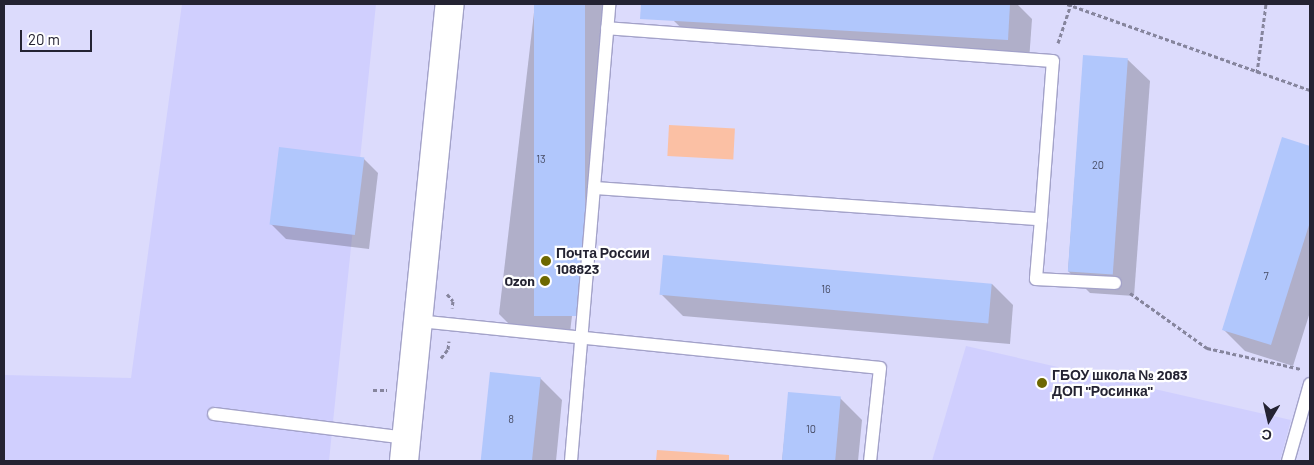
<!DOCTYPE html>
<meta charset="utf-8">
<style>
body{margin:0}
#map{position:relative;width:1314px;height:465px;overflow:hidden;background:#dcdbfc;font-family:Barlow,sans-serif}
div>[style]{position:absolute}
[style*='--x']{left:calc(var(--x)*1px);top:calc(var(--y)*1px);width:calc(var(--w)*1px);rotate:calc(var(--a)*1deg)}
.built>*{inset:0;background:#d0cffe}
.green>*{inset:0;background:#fbc0a4;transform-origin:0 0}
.shadow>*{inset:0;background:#0003}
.building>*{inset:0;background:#b1c7fc;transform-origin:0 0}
.path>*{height:3px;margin-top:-1.5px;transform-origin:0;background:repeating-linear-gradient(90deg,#86859d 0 4px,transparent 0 6.5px)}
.roads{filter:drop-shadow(1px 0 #a3a2c9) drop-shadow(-1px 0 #a3a2c9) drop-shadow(0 1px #a3a2c9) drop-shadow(0 -1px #a3a2c9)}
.service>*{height:12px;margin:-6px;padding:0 6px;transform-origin:6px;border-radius:6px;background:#fff}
.tertiary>*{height:28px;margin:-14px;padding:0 14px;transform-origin:14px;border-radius:14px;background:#fff}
.dots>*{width:14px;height:14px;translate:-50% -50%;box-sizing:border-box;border:2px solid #fff;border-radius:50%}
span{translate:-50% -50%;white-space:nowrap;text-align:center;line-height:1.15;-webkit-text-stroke:4.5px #fff;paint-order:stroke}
.number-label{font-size:11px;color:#474c64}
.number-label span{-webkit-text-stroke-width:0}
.poi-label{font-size:14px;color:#242332;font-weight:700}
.left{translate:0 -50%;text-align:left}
.right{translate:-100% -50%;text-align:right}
.frame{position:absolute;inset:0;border:5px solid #242332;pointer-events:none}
.north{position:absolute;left:1244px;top:395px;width:50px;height:50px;-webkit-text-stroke:4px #fff;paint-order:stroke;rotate:189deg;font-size:14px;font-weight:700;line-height:20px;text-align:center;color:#242332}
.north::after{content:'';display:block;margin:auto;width:18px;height:22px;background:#242332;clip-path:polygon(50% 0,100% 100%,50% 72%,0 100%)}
.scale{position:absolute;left:20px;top:30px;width:72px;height:22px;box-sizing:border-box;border:2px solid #242332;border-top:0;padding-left:6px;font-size:15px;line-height:18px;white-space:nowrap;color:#242332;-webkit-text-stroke:4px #fff;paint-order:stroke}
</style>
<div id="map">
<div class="built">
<i style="clip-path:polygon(182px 4px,376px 4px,329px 461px,4px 461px,4px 375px,131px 378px)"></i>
<i style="clip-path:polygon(966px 346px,1291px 420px,1280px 461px,932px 461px)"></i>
</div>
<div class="green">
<i style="left:669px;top:125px;width:66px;height:31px;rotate:3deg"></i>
<i style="clip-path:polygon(657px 450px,729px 455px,729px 461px,656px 461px)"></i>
</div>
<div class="shadow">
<i style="clip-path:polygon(535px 4px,609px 4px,569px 341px,521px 336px,499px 314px)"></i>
<i style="clip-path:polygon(675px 4px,1017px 4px,1032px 19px,1029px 61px,696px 42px,674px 21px)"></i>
<i style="clip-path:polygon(1084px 56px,1128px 60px,1150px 81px,1134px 296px,1090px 293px,1068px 271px)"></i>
<i style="clip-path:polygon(1283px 139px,1310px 148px,1310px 312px,1293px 366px,1245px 351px,1223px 329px)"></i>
<i style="clip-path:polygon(363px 158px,378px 173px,369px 249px,286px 239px,271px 224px)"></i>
<i style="clip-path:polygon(992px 284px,1013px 305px,1010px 344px,683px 316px,661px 294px)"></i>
<i style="clip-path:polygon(491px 373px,540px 378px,562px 400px,556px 461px,483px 461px)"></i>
<i style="clip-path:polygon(789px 393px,840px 398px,862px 420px,858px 461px,782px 461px)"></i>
</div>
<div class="building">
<i style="left:534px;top:4px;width:51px;height:312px"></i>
<i style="clip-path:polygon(641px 4px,1010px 4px,1008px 40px,640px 19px)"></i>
<i style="left:1083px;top:55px;width:45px;height:217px;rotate:4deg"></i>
<i style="clip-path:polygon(1282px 137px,1310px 146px,1310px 222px,1271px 345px,1222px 330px)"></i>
<i style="left:279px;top:147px;width:86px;height:78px;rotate:7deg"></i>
<i style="left:663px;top:255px;width:330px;height:40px;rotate:5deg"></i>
<i style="left:490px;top:372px;width:51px;height:89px;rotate:6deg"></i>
<i style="left:788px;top:392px;width:53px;height:69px;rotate:5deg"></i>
</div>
<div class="path">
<i style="--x:1067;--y:4;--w:258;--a:19.5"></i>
<i style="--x:1058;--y:43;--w:41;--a:-71.6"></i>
<i style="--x:1257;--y:73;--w:70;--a:-82.6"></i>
<i style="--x:1130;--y:293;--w:95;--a:35.5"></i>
<i style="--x:1207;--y:348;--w:96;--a:12.6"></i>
<i style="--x:447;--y:294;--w:9;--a:49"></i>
<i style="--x:453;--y:301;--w:7;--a:98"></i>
<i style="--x:441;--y:358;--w:11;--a:-52"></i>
<i style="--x:448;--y:349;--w:8;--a:-83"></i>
<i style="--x:373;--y:390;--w:14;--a:0"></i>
</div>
<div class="roads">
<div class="service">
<i style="--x:594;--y:188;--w:448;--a:4"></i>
<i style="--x:1041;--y:219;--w:158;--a:-85.7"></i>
<i style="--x:1053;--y:61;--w:447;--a:-175.8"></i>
<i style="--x:1041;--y:219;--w:60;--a:94.8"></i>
<i style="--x:1036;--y:279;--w:79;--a:2.9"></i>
<i style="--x:418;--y:321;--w:464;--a:5.8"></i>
<i style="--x:880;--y:368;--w:94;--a:96.1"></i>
<i style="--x:214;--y:414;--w:194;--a:7.1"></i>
<i style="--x:571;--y:461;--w:459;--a:-85.2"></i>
<i style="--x:1288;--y:461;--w:80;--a:-74.1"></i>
</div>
<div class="tertiary">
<i style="--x:404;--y:461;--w:459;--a:-84.3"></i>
</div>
</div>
<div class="dots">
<i style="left:546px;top:261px;background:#6d6801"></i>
<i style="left:545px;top:281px;background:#6d6801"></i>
<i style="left:1042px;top:383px;background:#6d6801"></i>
</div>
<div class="number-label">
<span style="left:541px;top:159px">13</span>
<span style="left:1098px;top:165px">20</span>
<span style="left:1266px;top:276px">7</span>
<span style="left:826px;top:289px">16</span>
<span style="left:511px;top:419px">8</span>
<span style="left:811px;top:429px">10</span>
</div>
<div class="poi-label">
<span class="left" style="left:556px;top:261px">Почта России<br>108823</span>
<span class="right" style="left:535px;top:281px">Ozon</span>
<span class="left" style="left:1052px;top:383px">ГБОУ школа № 2083<br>ДОП "Росинка"</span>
</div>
<div class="frame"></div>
<div class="north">С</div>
<div class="scale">20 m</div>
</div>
